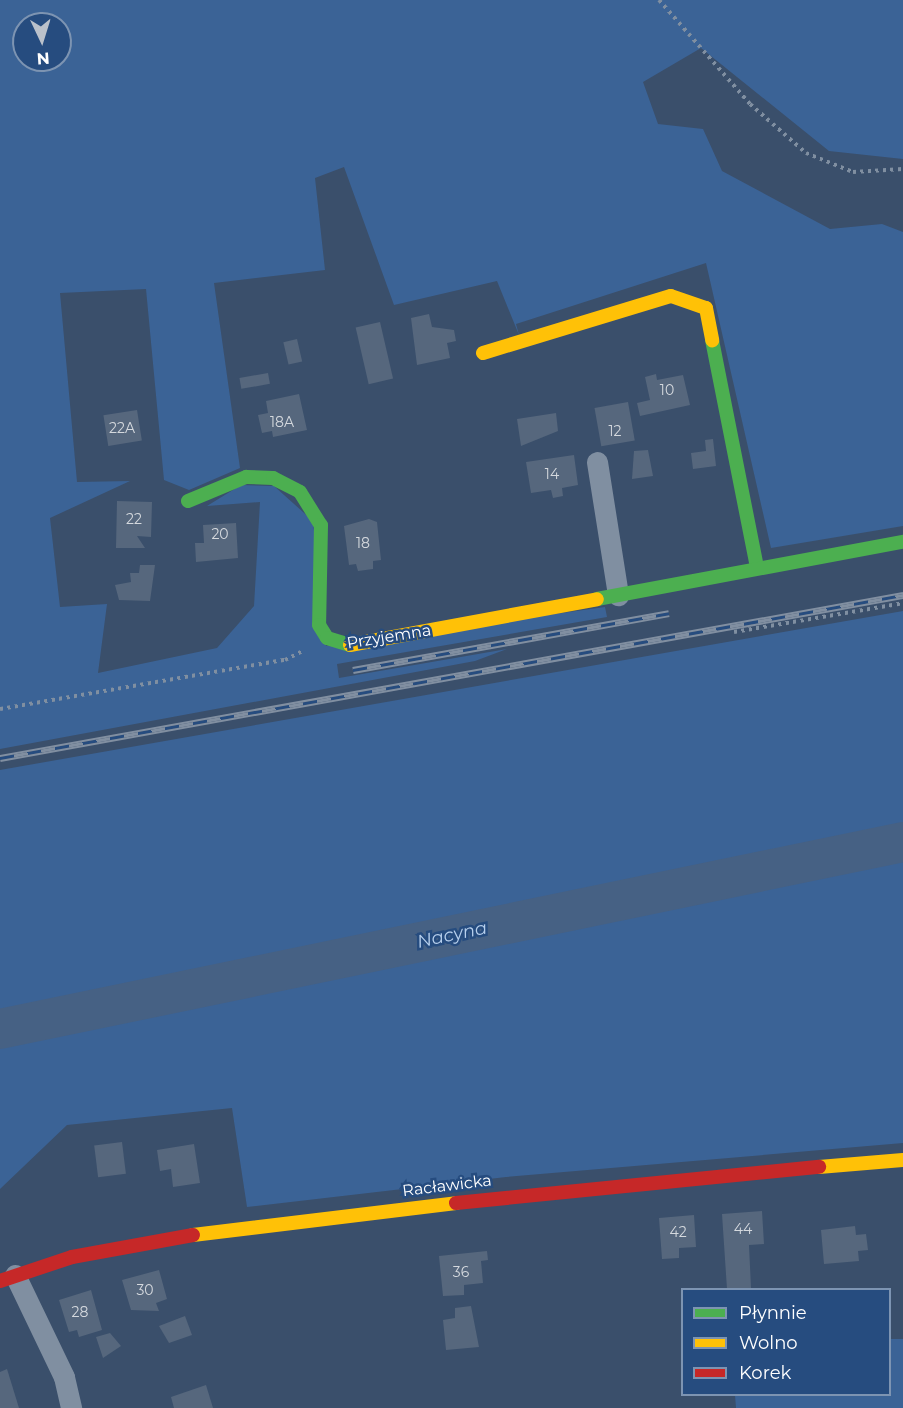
<!DOCTYPE html>
<meta charset="utf-8">
<style>
body{margin:0}
#map{position:relative;width:903px;height:1408px;overflow:hidden;background:#3a4f6b;font-family:Montserrat,sans-serif}
div>[style]{position:absolute}
[style*='--x']{left:calc(var(--x)*1px);top:calc(var(--y)*1px);width:calc(var(--w)*1px);rotate:calc(var(--a)*1deg)}
.green>*{inset:0;background:#3b6396}
.river>*{height:40px;margin:-20px;padding:0 20px;transform-origin:20px;border-radius:20px;background:#466184}
.building>*{inset:0;background:#56677d;transform-origin:0 0}
.path>*{height:4px;margin-top:-2px;transform-origin:0;background:repeating-linear-gradient(90deg,#808fa1 0 3px,transparent 0 7.5px)}
.street>*{height:21px;margin:-10.5px;padding:0 10.5px;transform-origin:10.5px;border-radius:10.5px;background:#808fa1}
.fast>*{height:14px;margin:-7px;padding:0 7px;transform-origin:7px;border-radius:7px;background:#4caf50}
.slow>*{height:14px;margin:-7px;padding:0 7px;transform-origin:7px;border-radius:7px;background:#ffc107}
.jam>*{height:14px;margin:-7px;padding:0 7px;transform-origin:7px;border-radius:7px;background:#c62828}
.rail>*{height:7px;margin-top:-3.5px;transform-origin:0;background:repeating-linear-gradient(90deg,#264c7f 0 14px,#818fa1 0 28px);box-sizing:border-box;border-block:2px solid #818fa1}
span{translate:-50% -50%;white-space:nowrap;text-align:center;line-height:1.15;-webkit-text-stroke:5px #264c7f;paint-order:stroke}
.number-label{font-size:14px;color:#d5d9de}
.number-label span{-webkit-text-stroke-width:0}
.street-label{font-size:16px;color:#fff}
.water-label{font-size:18px;color:#b8d0ed;font-style:italic}
.legend{position:absolute;left:681px;top:1288px;width:210px;height:108px;box-sizing:border-box;background:#264c7f;border:2px solid #7d94b2;margin:0;padding:8px 10px;list-style:none;font-size:18px;color:#fff}
.legend li{display:flex;align-items:center;gap:12px;height:30px}
.legend b{width:30px;border:2px solid #7d94b2}
.north{position:absolute;left:12px;top:12px;width:60px;height:60px;box-sizing:border-box;background:#264c7f;border:2px solid #7d94b2;border-radius:50%;rotate:176deg;font-size:16px;font-weight:700;line-height:24px;text-align:center;color:#fff}
.north::after{content:'';display:block;margin:auto;width:21px;height:27px;background:#bac1cb;clip-path:polygon(50% 0,100% 100%,50% 72%,0 100%)}
</style>
<div id="map">
<div class="green">
<i style="clip-path:polygon(evenodd,0 0,903px 0,903px 159px,829px 151px,701px 48px,643px 82px,658px 124px,703px 129px,722px 171px,830px 229px,882px 224px,903px 232px,903px 526px,771px 548px,706px 263px,516px 324px,519px 335px,497px 281px,394px 305px,344px 167px,315px 178px,325px 270px,214px 283px,240px 468px,189px 490px,164px 480px,146px 289px,60px 293px,77px 482px,130px 481px,50px 518px,60px 607px,107px 604px,98px 673px,217px 648px,254px 606px,260px 502px,207px 506px,241px 485px,274px 486px,313px 521px,326px 646px,605px 607px,607px 617px,337px 664px,339px 678px,507px 649px,475px 661px,0 749px,0 0,24px 24px,60px 24px,60px 60px,24px 60px,24px 24px)"></i>
<i style="clip-path:polygon(903px 611px,903px 835px,0 1023px,0 770px)"></i>
<i style="clip-path:polygon(903px 849px,903px 1143px,506px 1177px,247px 1207px,232px 1108px,67px 1125px,0 1189px,0 1038px)"></i>
<i style="clip-path:polygon(890px 1339px,903px 1339px,903px 1408px,736px 1408px,735px 1395px,890px 1394px)"></i>
</div>
<div class="river">
<i style="--x:0;--y:1029;--w:922;--a:-11.7"></i>
</div>
<div class="building">
<i style="clip-path:polygon(429px 314px,432px 327px,454px 330px,456px 341px,447px 343px,450px 358px,417px 365px,411px 318px)"></i>
<i style="left:380px;top:322px;width:58px;height:25px;rotate:77deg"></i>
<i style="left:297px;top:339px;width:23px;height:14px;rotate:77deg"></i>
<i style="left:268px;top:373px;width:11px;height:29px;rotate:80deg"></i>
<i style="clip-path:polygon(656px 374px,657px 380px,683px 375px,690px 405px,640px 416px,637px 403px,650px 400px,645px 377px)"></i>
<i style="clip-path:polygon(299px 394px,307px 430px,273px 437px,272px 431px,262px 433px,258px 415px,268px 413px,266px 401px)"></i>
<i style="left:628px;top:402px;width:39px;height:34px;rotate:80deg"></i>
<i style="left:137px;top:410px;width:31px;height:34px;rotate:81deg"></i>
<i style="clip-path:polygon(556px 413px,558px 431px,521px 446px,517px 419px)"></i>
<i style="clip-path:polygon(713px 439px,716px 466px,693px 469px,691px 453px,706px 451px,705px 440px)"></i>
<i style="clip-path:polygon(648px 450px,653px 476px,632px 479px,634px 451px)"></i>
<i style="clip-path:polygon(574px 455px,578px 485px,562px 488px,563px 496px,553px 498px,551px 490px,531px 493px,526px 462px)"></i>
<i style="clip-path:polygon(117px 501px,152px 502px,151px 537px,137px 536px,145px 548px,116px 548px)"></i>
<i style="clip-path:polygon(369px 519px,377px 522px,381px 560px,373px 561px,373px 569px,358px 571px,356px 564px,349px 565px,344px 526px)"></i>
<i style="clip-path:polygon(236px 523px,238px 558px,196px 562px,195px 543px,204px 543px,203px 525px)"></i>
<i style="clip-path:polygon(140px 565px,155px 565px,150px 601px,119px 600px,115px 585px,131px 582px,130px 573px,139px 573px)"></i>
<i style="left:122px;top:1142px;width:32px;height:28px;rotate:83deg"></i>
<i style="clip-path:polygon(194px 1144px,200px 1183px,173px 1187px,171px 1169px,160px 1171px,157px 1150px)"></i>
<i style="clip-path:polygon(762px 1211px,764px 1244px,749px 1245px,751px 1288px,727px 1289px,722px 1214px)"></i>
<i style="clip-path:polygon(694px 1215px,696px 1247px,679px 1248px,679px 1258px,662px 1259px,659px 1218px)"></i>
<i style="clip-path:polygon(855px 1226px,856px 1235px,866px 1234px,868px 1250px,858px 1251px,859px 1261px,824px 1264px,821px 1230px)"></i>
<i style="clip-path:polygon(487px 1251px,488px 1260px,481px 1261px,483px 1283px,464px 1285px,464px 1295px,443px 1296px,439px 1256px)"></i>
<i style="clip-path:polygon(159px 1270px,167px 1299px,156px 1303px,159px 1311px,131px 1310px,122px 1280px)"></i>
<i style="clip-path:polygon(91px 1290px,102px 1330px,79px 1337px,77px 1330px,69px 1332px,59px 1300px)"></i>
<i style="clip-path:polygon(471px 1306px,479px 1347px,446px 1350px,443px 1320px,455px 1318px,455px 1308px)"></i>
<i style="clip-path:polygon(185px 1316px,192px 1335px,169px 1343px,159px 1326px)"></i>
<i style="clip-path:polygon(110px 1333px,121px 1346px,103px 1358px,96px 1337px)"></i>
<i style="clip-path:polygon(7px 1369px,19px 1408px,0 1408px,0 1372px)"></i>
<i style="clip-path:polygon(206px 1385px,213px 1408px,174px 1408px,171px 1397px)"></i>
</div>
<div class="path">
<i style="--x:659;--y:0;--w:138;--a:48.8"></i>
<i style="--x:750;--y:104;--w:74;--a:41.2"></i>
<i style="--x:806;--y:153;--w:51;--a:22"></i>
<i style="--x:853;--y:172;--w:50;--a:-3.4"></i>
<i style="--x:734;--y:632;--w:171;--a:-9.7"></i>
<i style="--x:0;--y:709;--w:289;--a:-9.8"></i>
<i style="--x:285;--y:660;--w:22;--a:-27"></i>
</div>
<div class="street">
<i style="--x:597;--y:462;--w:135;--a:81"></i>
<i style="--x:15;--y:1275;--w:113;--a:64.3"></i>
<i style="--x:64;--y:1377;--w:32;--a:77"></i>
</div>
<div class="fast">
<i style="--x:712;--y:340;--w:231;--a:78.8"></i>
<i style="--x:188;--y:501;--w:63;--a:-22.5"></i>
<i style="--x:246;--y:477;--w:27;--a:2"></i>
<i style="--x:273;--y:478;--w:30;--a:27"></i>
<i style="--x:300;--y:492;--w:39;--a:58"></i>
<i style="--x:321;--y:525;--w:100;--a:91.1"></i>
<i style="--x:319;--y:625;--w:15;--a:58"></i>
<i style="--x:327;--y:638;--w:24;--a:17"></i>
<i style="--x:597;--y:599;--w:311;--a:-10.6"></i>
</div>
<div class="slow">
<i style="--x:483;--y:353;--w:196;--a:-16.9"></i>
<i style="--x:671;--y:296;--w:37;--a:19"></i>
<i style="--x:706;--y:308;--w:33;--a:79"></i>
<i style="--x:350;--y:645;--w:251;--a:-10.5"></i>
<i style="--x:819;--y:1167;--w:84;--a:-4.8"></i>
<i style="--x:193;--y:1235;--w:265;--a:-6.9"></i>
</div>
<div class="jam">
<i style="--x:456;--y:1203;--w:365;--a:-5.7"></i>
<i style="--x:0;--y:1281;--w:76;--a:-18.4"></i>
<i style="--x:72;--y:1257;--w:123;--a:-10.3"></i>
</div>
<div class="rail">
<i style="--x:353;--y:670;--w:321;--a:-10.2"></i>
<i style="--x:0;--y:758;--w:918;--a:-10.23"></i>
</div>
<div class="number-label">
<span style="left:667px;top:390px">10</span>
<span style="left:282px;top:422px">18A</span>
<span style="left:122px;top:428px">22A</span>
<span style="left:615px;top:431px">12</span>
<span style="left:552px;top:474px">14</span>
<span style="left:134px;top:519px">22</span>
<span style="left:220px;top:534px">20</span>
<span style="left:363px;top:543px">18</span>
<span style="left:743px;top:1229px">44</span>
<span style="left:678px;top:1232px">42</span>
<span style="left:461px;top:1272px">36</span>
<span style="left:145px;top:1290px">30</span>
<span style="left:80px;top:1312px">28</span>
</div>
<div class="street-label">
<span style="left:389px;top:637px;rotate:-9deg">Przyjemna</span>
<span style="left:447px;top:1186px;rotate:-7deg">Racławicka</span>
</div>
<div class="water-label">
<span style="left:452px;top:935px;rotate:-12deg">Nacyna</span>
</div>
<ul class="legend">
<li><b style="height:8px;background:#4caf50"></b>Płynnie</li>
<li><b style="height:8px;background:#ffc107"></b>Wolno</li>
<li><b style="height:8px;background:#c62828"></b>Korek</li>
</ul>
<div class="north">N</div>
</div>
